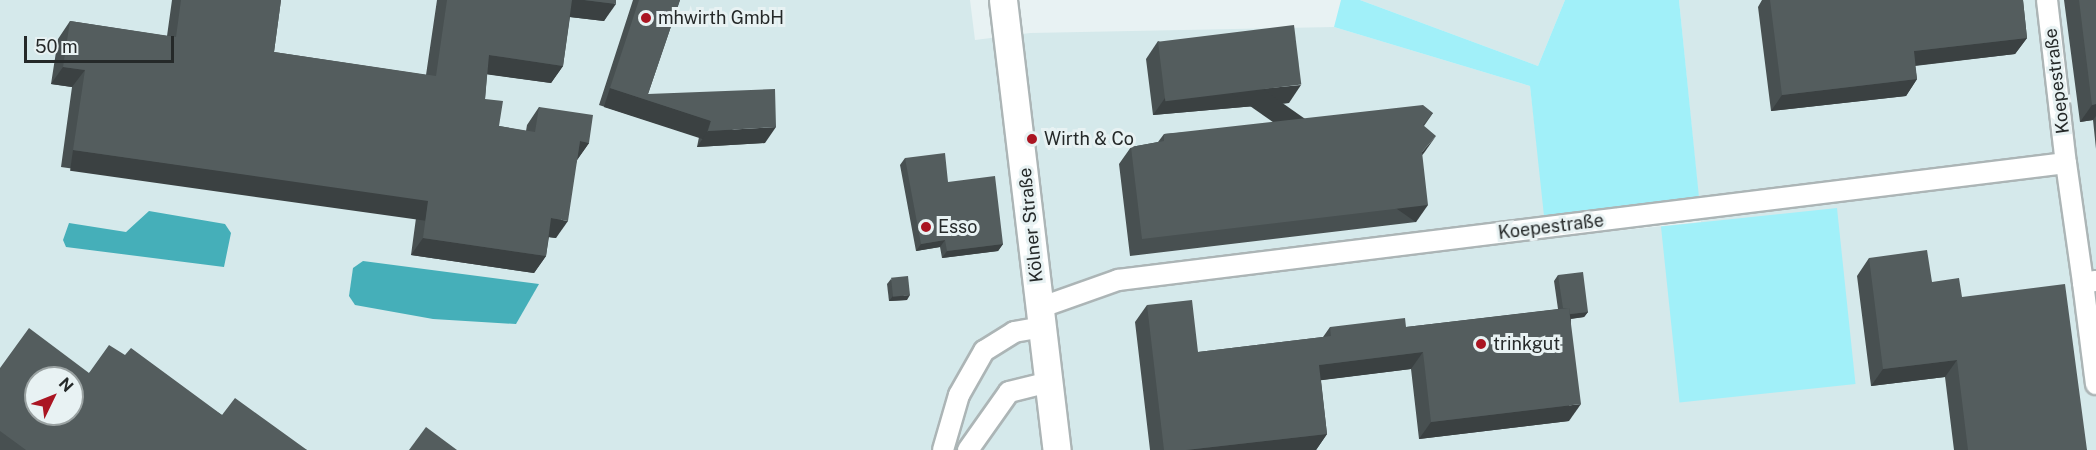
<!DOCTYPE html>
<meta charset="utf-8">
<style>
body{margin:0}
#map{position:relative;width:2096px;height:450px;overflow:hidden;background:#e8f2f3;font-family:"Public Sans",sans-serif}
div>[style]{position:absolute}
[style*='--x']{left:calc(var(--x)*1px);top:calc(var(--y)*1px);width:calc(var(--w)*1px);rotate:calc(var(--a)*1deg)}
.built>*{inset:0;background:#d5e9eb}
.green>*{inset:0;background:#a1f0f9;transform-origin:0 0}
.water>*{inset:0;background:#45afb9}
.roads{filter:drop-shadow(2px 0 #acb5b6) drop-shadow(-2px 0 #acb5b6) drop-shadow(0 2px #acb5b6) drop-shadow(0 -2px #acb5b6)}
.street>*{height:20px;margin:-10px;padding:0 10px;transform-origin:10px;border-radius:10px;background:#fff}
.secondary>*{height:27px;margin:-13.5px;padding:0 13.5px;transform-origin:13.5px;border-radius:13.5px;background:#fff}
.wall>*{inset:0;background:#485051}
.shaded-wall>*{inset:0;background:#3b4142;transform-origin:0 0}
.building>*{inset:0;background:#545d5e;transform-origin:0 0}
.dots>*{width:16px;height:16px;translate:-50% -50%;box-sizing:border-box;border:3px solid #e8f2f3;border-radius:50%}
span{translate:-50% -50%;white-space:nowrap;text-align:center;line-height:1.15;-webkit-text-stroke:6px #e8f2f3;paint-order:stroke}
.poi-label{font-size:18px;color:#252929}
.left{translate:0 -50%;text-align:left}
.street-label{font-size:18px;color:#252929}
.north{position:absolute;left:24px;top:366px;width:60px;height:60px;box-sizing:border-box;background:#e8f2f3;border:2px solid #9aa2a2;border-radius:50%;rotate:47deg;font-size:16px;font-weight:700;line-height:24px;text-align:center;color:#252929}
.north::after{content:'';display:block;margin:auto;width:21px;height:27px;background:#aa1522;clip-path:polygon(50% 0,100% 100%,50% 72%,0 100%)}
.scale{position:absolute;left:24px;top:36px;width:150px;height:27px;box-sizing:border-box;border:3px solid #252929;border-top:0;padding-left:8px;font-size:18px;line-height:21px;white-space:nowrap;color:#252929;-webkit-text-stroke:4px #e8f2f3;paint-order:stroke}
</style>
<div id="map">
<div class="built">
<i style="clip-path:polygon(evenodd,0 0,970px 0,975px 40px,1030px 33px,1334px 27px,1530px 86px,1548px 238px,1701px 222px,1679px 0,2096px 0,2096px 450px,0 450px,0 0,36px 378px,72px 378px,72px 414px,36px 414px,36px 378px)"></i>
<i style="clip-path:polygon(1360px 0,1565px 0,1538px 66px)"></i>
</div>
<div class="green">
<i style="clip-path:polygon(1341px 0,1360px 0,1538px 66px,1565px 0,1679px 0,1699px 197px,1544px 216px,1530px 86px,1334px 27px)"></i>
<i style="left:1837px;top:208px;width:177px;height:177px;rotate:84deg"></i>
</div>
<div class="water">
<i style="clip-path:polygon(149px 211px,225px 224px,231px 233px,224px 267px,66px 247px,63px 240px,69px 223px,126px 232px)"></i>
<i style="clip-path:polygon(363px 261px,539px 284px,516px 324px,433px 319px,355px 305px,349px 296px,353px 268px)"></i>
</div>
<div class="roads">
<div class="street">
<i style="--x:2047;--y:0;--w:164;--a:83.4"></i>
<i style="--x:2083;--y:283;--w:102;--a:82.7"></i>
<i style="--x:1039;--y:308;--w:84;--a:-19.5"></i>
<i style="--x:1118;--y:280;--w:955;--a:-7.04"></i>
<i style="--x:2066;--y:163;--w:121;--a:81.9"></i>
<i style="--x:2083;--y:283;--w:13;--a:-9"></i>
<i style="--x:943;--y:450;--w:57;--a:-73.8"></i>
<i style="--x:959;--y:395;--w:51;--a:-60.4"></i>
<i style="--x:984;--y:351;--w:36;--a:-32"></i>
<i style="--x:1014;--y:332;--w:27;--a:-10"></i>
<i style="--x:968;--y:450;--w:71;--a:-54.7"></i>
<i style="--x:1009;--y:392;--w:41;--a:-14"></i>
</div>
<div class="secondary">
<i style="--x:1003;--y:0;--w:453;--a:83.2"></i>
</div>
</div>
<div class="wall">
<i style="clip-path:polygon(172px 0,281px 0,274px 52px,426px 75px,437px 0,616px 0,604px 21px,570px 17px,563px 66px,551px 83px,487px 74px,485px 99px,499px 126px,526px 131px,527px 125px,539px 107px,589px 143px,577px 160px,556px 238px,549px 237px,546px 256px,534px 273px,411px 255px,416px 218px,61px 167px,72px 87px,51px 84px,58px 39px,70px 21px,167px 36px)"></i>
<i style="clip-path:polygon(633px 0,680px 0,648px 94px,765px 143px,697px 147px,699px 137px,599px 105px)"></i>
<i style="clip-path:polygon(1762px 0,2023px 0,2027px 38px,2015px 54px,1915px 66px,1917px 79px,1906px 96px,1771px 111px,1758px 7px)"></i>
<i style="clip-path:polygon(2064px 0,2096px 0,2096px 149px,2093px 120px,2080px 122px)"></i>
<i style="clip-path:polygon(1158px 41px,1289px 103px,1153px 115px,1146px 59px)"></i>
<i style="clip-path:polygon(1433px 113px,1424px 126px,1422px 155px,1416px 222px,1130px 256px,1119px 164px,1131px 147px,1158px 142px,1164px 134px)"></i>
<i style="clip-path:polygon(905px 158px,948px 182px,1003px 244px,998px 251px,942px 258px,940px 247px,916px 251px,900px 165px)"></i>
<i style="clip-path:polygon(1869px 258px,1932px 282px,1962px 297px,2087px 450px,1954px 450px,1945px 377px,1871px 386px,1857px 276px)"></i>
<i style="clip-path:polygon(1558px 275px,1588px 312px,1584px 317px,1571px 319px,1569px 421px,1419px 439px,1411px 369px,1321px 380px,1327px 434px,1316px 450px,1150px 450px,1135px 322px,1147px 305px,1198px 352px,1323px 337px,1330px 327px,1406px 327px,1558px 309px,1554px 281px)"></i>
<i style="clip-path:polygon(891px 279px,907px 300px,889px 301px,887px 284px)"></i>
<i style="clip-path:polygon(125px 355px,222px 415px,307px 450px,0 450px,0 368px,89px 373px)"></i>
</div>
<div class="shaded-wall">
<i style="clip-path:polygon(572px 0,584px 0,616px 4px,604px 21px,561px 16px)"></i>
<i style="clip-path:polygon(2027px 38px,2015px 54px,1902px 67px,1914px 51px)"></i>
<i style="clip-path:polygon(489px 55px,563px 66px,551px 83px,477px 73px)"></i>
<i style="clip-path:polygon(63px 67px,85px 70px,72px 87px,51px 84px)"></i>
<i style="clip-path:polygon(1917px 79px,1906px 96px,1771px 111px,1782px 95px)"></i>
<i style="clip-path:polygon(1301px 85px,1289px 103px,1153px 115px,1165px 98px)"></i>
<i style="left:610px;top:88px;width:106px;height:20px;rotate:18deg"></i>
<i style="clip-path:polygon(2096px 104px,2096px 116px,2093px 120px,2080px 122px,2092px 105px)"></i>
<i style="clip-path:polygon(776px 127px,765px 143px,697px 147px,708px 131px)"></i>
<i style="clip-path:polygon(1436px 136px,1424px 153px,1410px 169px,1422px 152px)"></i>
<i style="clip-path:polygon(580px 141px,589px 143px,577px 160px)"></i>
<i style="left:73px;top:150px;width:359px;height:21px;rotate:8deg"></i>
<i style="left:1428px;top:205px;width:21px;height:288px;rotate:125deg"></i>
<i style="clip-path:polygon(551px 218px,568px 221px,556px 238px,539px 236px)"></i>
<i style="clip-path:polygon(423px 238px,546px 256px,534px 273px,411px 255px)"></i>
<i style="clip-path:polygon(945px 240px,940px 247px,916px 251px,921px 244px)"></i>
<i style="clip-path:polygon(1003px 244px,998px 251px,942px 258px,947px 251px)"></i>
<i style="clip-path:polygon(910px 295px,907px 300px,889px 301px,893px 296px)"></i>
<i style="clip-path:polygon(1588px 312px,1584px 317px,1560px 320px,1564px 315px)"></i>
<i style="clip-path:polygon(1423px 352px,1411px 369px,1307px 382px,1319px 365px)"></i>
<i style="clip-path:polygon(1957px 360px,1945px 377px,1871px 386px,1883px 369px)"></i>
<i style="clip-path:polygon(1581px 404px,1569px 421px,1419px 439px,1431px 422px)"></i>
<i style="clip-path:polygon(1327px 434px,1316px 450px,1186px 450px)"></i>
</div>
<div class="building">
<i style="clip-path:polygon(181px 0,281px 0,274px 52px,436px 76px,447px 0,572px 0,563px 66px,489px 55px,485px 99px,503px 101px,499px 126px,535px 132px,539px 107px,593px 115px,589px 143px,580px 141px,568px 221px,551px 218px,546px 256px,423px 238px,428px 201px,73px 150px,85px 70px,63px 67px,70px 21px,176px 37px)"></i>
<i style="clip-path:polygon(584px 0,616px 0,616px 4px)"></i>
<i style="clip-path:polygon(639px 0,680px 0,648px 94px,775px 89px,776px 127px,708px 131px,711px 121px,610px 88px)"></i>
<i style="clip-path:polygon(1770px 0,2023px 0,2027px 38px,1914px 51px,1917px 79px,1782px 95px)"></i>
<i style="clip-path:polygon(2079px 0,2096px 0,2096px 104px,2092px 105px)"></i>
<i style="left:1294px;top:25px;width:60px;height:137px;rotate:83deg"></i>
<i style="clip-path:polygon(1423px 105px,1433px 113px,1423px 125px,1436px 136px,1422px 152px,1428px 205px,1142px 239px,1131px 147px,1164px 141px,1164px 134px)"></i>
<i style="clip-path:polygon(945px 153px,948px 182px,995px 176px,1003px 244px,947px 251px,945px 240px,921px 244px,905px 158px)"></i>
<i style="clip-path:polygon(1927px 250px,1932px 282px,1959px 278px,1962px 297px,2065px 284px,2087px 450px,1968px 450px,1957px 360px,1883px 369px,1869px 258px)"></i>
<i style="clip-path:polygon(1583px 272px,1588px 312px,1570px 314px,1569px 308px,1563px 308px,1558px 275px)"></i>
<i style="left:908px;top:276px;width:19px;height:17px;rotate:84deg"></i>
<i style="clip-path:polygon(1192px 300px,1198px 352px,1331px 336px,1330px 327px,1405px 318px,1406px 327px,1569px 308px,1581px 404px,1431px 422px,1423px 352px,1319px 365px,1327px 434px,1186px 450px,1164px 450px,1147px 305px)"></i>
<i style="clip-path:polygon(evenodd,29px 328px,89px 373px,109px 345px,125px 355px,131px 348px,222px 415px,235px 398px,307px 450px,26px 450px,0 431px,0 368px,29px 328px,36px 378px,72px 378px,72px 414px,36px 414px,36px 378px)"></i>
<i style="clip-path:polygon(426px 427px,457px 450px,409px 450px)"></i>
</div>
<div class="dots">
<i style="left:646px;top:18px;background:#aa1522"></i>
<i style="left:1032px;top:139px;background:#aa1522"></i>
<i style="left:926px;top:227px;background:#aa1522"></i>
<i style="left:1481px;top:344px;background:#aa1522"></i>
</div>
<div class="poi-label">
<span class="left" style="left:658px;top:18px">mhwirth GmbH</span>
<span class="left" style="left:1044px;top:139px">Wirth &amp; Co</span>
<span class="left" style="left:938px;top:227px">Esso</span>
<span class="left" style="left:1493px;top:344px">trinkgut</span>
</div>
<div class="street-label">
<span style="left:2057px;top:81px;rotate:-97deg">Koepestraße</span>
<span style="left:1031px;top:225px;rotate:-96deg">Kölner Straße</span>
<span style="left:1551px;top:227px;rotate:-7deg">Koepestraße</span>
</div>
<div class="north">N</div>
<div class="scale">50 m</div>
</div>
